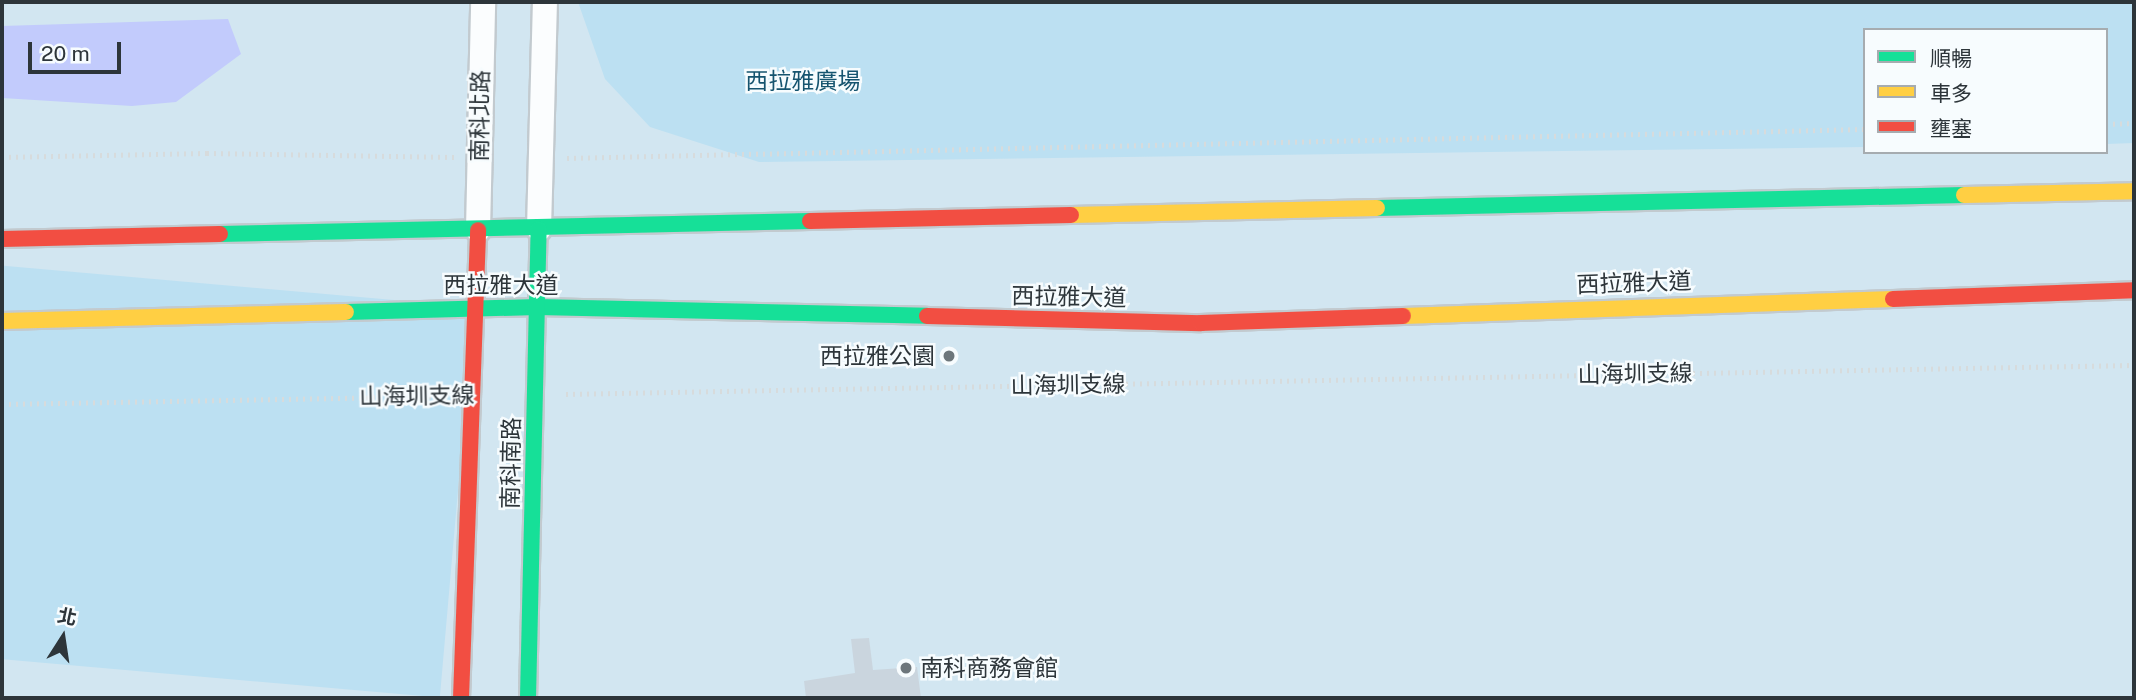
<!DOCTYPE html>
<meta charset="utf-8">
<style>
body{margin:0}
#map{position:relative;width:2136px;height:700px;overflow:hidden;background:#e4eff5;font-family:"Public Sans","Noto Sans TC",sans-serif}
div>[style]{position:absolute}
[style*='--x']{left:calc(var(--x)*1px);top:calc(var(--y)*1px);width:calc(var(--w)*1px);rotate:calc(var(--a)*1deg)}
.built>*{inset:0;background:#d2e6f1}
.green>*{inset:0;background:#bce0f2;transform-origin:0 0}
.water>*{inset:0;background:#c2cbfc}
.building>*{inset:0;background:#cad5de}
.path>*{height:4.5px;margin-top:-2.25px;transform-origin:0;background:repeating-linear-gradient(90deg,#d7dbdc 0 2px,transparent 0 7px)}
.roads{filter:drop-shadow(2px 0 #c2cacf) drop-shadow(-2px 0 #c2cacf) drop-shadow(0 2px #c2cacf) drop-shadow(0 -2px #c2cacf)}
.street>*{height:24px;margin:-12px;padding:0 12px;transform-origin:12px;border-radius:12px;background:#fbfdfe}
.fast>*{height:16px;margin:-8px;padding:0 8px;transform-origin:8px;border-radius:8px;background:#16e098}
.slow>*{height:16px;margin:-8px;padding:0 8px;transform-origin:8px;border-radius:8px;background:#ffcf43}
.jam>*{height:16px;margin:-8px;padding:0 8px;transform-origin:8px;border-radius:8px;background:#f24e42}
.dots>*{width:19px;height:19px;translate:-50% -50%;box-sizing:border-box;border:4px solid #f7fcfe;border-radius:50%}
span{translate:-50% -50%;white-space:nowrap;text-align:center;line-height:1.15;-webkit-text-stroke:5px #f7fcfe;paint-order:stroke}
.park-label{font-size:23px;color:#16546f}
.street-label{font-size:23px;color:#2d353a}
.poi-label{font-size:23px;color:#2d353a}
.right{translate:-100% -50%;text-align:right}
.left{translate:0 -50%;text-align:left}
.frame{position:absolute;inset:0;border:4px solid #2d353a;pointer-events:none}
.legend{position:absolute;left:1863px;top:28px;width:245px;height:126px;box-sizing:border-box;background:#f7fcfe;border:2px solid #a6acb0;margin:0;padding:9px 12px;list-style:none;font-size:21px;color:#2d353a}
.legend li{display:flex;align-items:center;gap:14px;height:35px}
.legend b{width:35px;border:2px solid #a6acb0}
.north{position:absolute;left:28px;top:602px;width:70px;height:70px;-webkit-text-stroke:5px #f7fcfe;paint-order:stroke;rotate:12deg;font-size:19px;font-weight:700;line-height:28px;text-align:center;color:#2d353a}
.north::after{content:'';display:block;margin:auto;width:24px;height:32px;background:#2d353a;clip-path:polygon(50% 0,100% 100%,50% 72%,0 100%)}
.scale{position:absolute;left:28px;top:42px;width:93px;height:32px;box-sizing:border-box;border:4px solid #2d353a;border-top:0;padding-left:9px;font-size:21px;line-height:24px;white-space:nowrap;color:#2d353a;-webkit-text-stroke:5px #f7fcfe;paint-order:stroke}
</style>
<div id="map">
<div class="built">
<i style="clip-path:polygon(evenodd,2px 2px,2134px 2px,2134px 698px,2px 698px,2px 2px,1865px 30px,2106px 30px,2106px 152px,1865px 152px,1865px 30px)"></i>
</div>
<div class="green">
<i style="clip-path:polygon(578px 2px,2134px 2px,2134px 143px,2106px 144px,2106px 30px,1865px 30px,1865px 147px,759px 162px,650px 127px,605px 79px)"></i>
<i style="left:474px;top:307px;width:392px;height:472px;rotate:95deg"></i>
</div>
<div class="water">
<i style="clip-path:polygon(228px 19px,241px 54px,176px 102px,132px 106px,2px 98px,2px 26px)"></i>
</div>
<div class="building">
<i style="clip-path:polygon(869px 638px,873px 670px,917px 667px,921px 698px,806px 698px,804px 681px,855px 673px,851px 639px)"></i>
</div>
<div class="path">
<i style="--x:2106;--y:124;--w:28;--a:-2"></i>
<i style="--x:2;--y:157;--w:205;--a:-1.1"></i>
<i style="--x:207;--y:153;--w:247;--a:0.9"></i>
<i style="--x:567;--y:158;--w:1298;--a:-1.28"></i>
<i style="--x:566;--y:394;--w:1568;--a:-1.06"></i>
<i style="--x:2;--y:404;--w:440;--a:-1"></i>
</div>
<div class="roads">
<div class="street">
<i style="--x:539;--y:229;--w:227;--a:-88.5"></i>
<i style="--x:478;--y:230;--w:228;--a:-88.7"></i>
</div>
<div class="fast">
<i style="--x:1377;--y:208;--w:587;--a:-1.27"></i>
<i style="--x:220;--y:234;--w:590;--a:-1.26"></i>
<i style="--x:346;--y:312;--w:192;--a:-1.5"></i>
<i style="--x:538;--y:307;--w:389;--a:1.3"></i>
<i style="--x:528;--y:698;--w:469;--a:-88.7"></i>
</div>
<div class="slow">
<i style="--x:1964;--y:195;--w:170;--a:-1.3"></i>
<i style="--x:1071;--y:215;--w:306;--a:-1.3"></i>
<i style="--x:1403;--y:316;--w:490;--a:-2"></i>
<i style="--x:2;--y:321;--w:344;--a:-1.5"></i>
</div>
<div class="jam">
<i style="--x:810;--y:221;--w:261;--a:-1.3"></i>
<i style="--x:2;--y:239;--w:218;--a:-1.3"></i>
<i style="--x:1893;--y:299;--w:241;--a:-2.1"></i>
<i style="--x:927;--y:316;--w:274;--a:1.5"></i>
<i style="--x:1201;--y:323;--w:202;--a:-2"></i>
<i style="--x:461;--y:698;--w:468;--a:-87.9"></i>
</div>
</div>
<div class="dots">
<i style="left:949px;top:356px;background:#6d767b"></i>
<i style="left:906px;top:668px;background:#6d767b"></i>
</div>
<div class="park-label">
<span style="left:803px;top:81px">西拉雅廣場</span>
</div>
<div class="street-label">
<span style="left:480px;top:116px;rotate:-89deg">南科北路</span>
<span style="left:1634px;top:283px;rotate:-2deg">西拉雅大道</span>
<span style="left:501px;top:285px">西拉雅大道</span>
<span style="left:1069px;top:297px;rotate:1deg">西拉雅大道</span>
<span style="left:1635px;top:374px;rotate:-1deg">山海圳支線</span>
<span style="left:1068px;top:385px;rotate:-1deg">山海圳支線</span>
<span style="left:417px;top:396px;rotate:-1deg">山海圳支線</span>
<span style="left:511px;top:463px;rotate:-89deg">南科南路</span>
</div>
<div class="poi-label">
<span class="right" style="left:935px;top:356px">西拉雅公園</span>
<span class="left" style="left:920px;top:668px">南科商務會館</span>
</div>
<div class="frame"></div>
<ul class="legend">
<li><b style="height:9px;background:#16e098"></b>順暢</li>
<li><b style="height:9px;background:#ffcf43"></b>車多</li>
<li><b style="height:9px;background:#f24e42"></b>壅塞</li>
</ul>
<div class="north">北</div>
<div class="scale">20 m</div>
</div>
